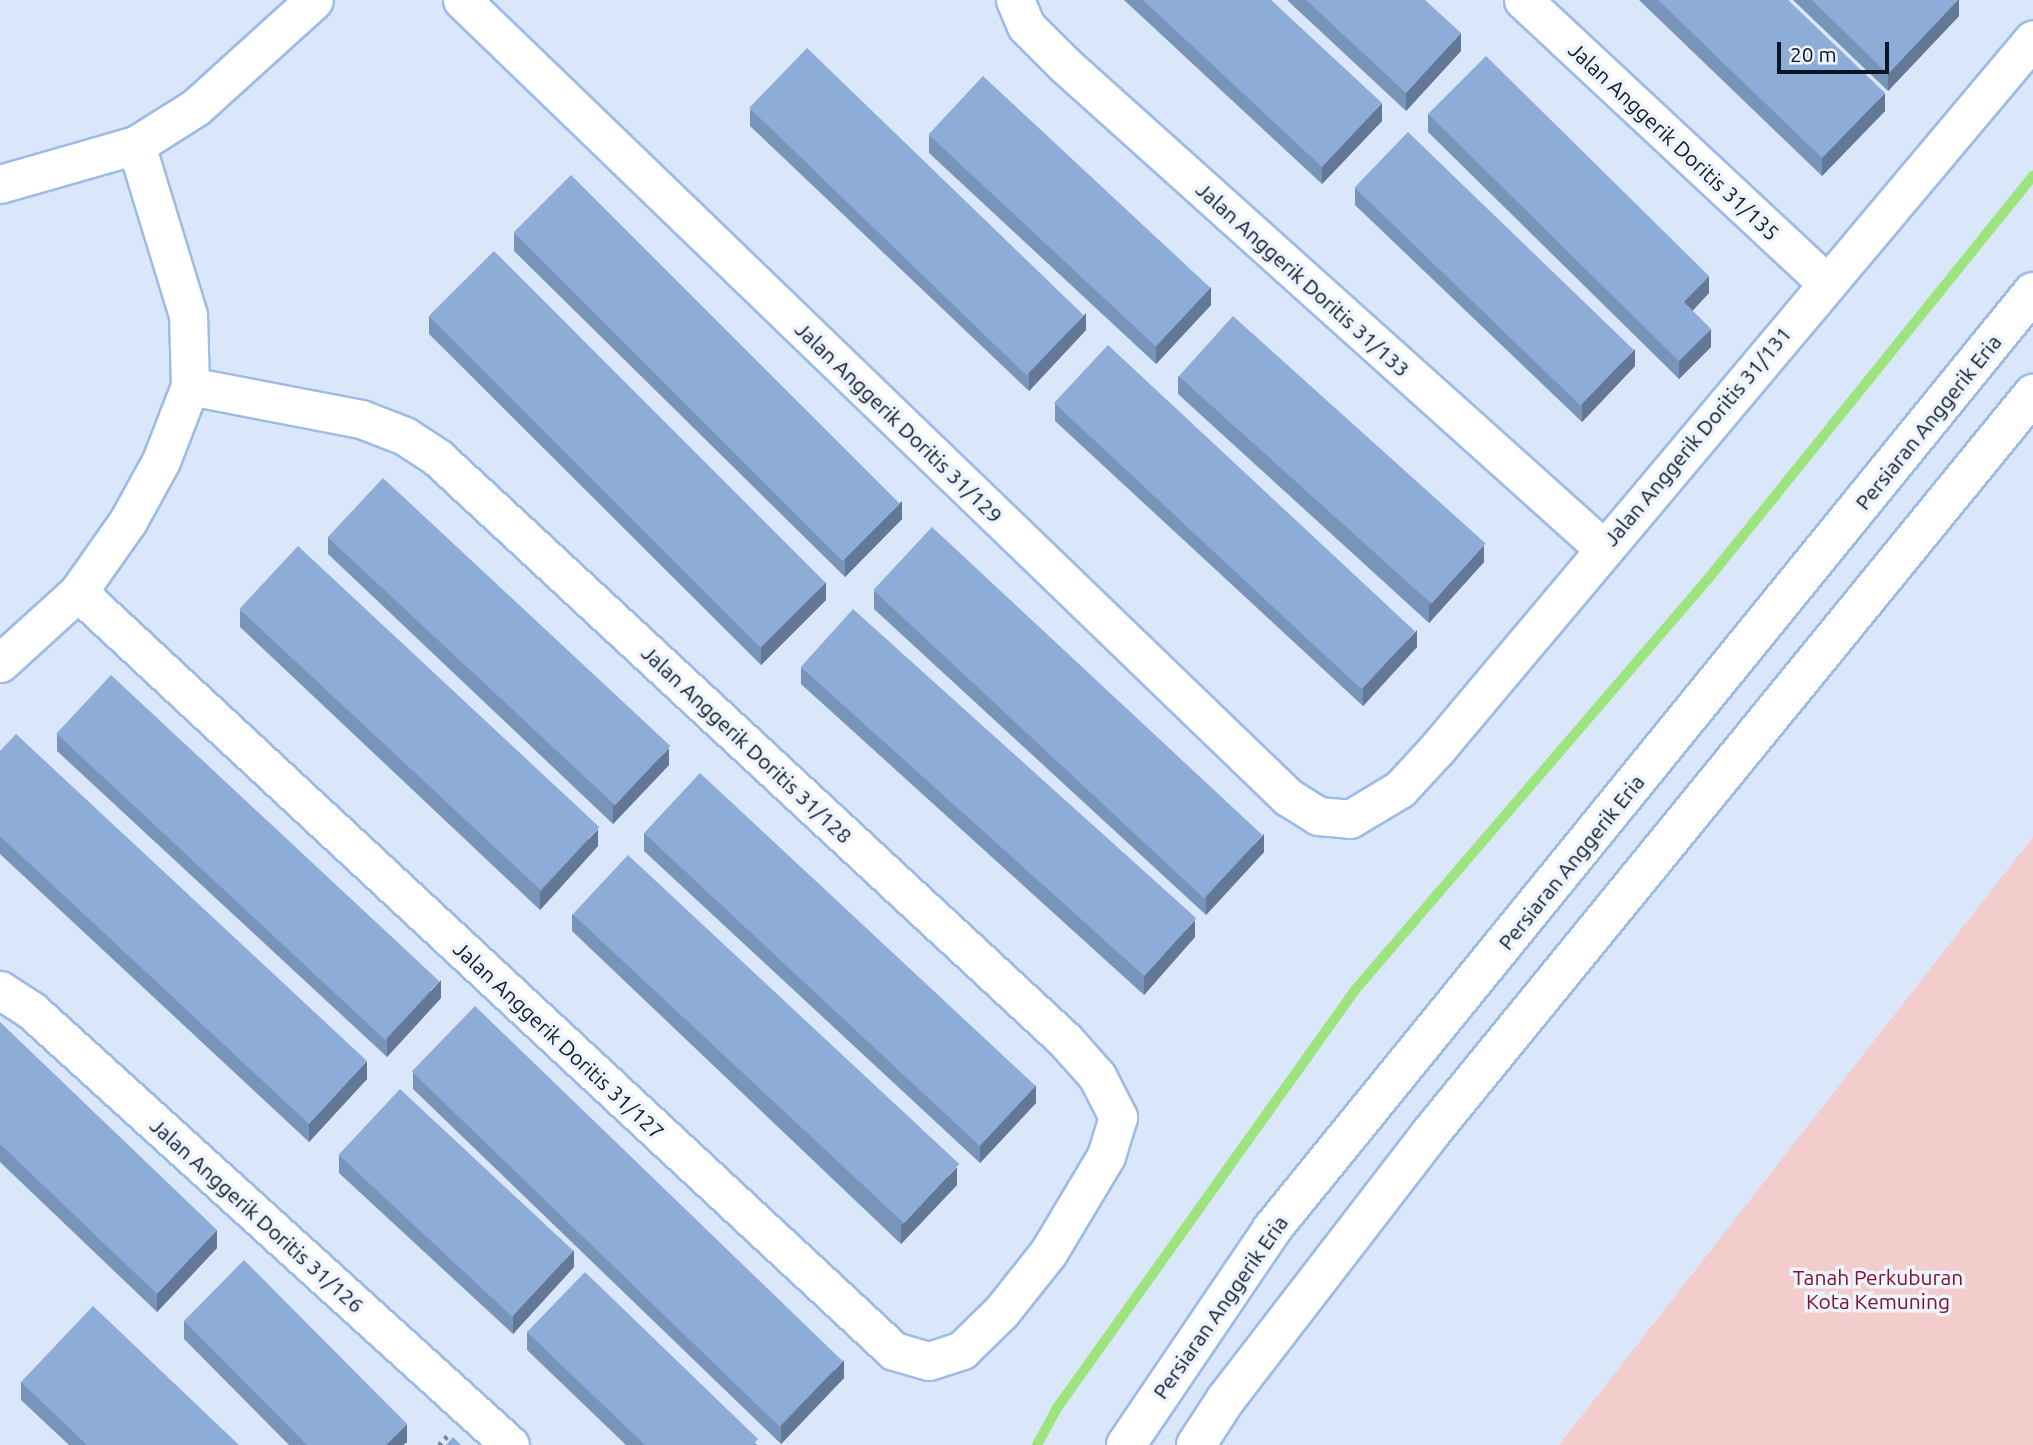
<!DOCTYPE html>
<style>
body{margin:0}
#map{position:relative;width:2033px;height:1445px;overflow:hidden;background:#dae7fa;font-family:Ubuntu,sans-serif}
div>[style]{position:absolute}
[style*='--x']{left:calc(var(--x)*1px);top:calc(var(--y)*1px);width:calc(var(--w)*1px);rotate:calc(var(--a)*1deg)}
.green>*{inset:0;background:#f3cccc}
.stream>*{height:10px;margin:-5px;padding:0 5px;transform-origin:5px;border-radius:5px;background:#9de47e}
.path>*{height:4.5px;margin-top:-2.25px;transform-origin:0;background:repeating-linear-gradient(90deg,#7a8697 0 3.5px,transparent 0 8.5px)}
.roads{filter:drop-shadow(2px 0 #9cbbe6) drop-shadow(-2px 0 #9cbbe6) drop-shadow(0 2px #9cbbe6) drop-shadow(0 -2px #9cbbe6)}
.street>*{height:37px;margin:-18.5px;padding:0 18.5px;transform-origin:18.5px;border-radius:18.5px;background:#fff}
.secondary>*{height:38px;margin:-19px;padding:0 19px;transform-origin:19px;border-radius:19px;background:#fff}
.wall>*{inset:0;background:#7994b9}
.shaded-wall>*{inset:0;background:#637896}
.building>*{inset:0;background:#8dacd7;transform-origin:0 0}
span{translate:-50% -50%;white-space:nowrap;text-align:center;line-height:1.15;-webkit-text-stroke:7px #edf4fd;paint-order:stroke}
.street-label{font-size:21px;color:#0b1625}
.park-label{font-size:21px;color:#831229}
.scale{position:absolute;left:1777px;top:42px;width:112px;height:32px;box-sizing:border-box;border:4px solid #0b1625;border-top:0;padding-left:9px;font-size:21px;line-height:24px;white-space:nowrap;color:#0b1625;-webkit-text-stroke:5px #edf4fd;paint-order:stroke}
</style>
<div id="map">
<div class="green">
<i style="clip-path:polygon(2033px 837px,2033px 1445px,1559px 1445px)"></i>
</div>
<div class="stream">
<i style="--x:1037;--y:1445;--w:42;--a:-61.6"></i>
<i style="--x:1057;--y:1408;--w:513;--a:-54.51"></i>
<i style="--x:1355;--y:990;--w:542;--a:-49.34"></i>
<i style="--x:1708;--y:579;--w:518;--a:-51.12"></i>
</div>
<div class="path">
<i style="--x:439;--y:1445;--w:12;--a:-48"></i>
</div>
<div class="roads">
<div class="street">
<i style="--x:462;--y:0;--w:1148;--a:43.98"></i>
<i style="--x:1288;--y:797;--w:36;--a:32"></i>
<i style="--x:1318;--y:816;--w:32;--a:5"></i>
<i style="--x:1350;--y:819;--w:58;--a:-31"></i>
<i style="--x:1400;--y:789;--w:53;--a:-47.3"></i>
<i style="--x:1436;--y:750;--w:928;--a:-49.98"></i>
<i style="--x:1015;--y:0;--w:28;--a:67"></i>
<i style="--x:1026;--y:26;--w:55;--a:45"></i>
<i style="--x:1065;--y:65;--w:724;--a:41.92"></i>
<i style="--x:1523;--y:0;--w:413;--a:43"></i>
<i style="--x:0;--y:184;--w:141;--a:-16"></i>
<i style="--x:136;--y:145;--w:71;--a:-32.3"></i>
<i style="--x:196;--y:107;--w:159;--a:-42.2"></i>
<i style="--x:78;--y:592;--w:1114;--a:42.93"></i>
<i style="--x:894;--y:1351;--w:36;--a:16"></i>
<i style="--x:929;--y:1361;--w:35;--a:-18"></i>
<i style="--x:962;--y:1350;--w:54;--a:-44.3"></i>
<i style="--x:1001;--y:1312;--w:75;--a:-51.5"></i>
<i style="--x:1048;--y:1253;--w:113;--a:-59.1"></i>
<i style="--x:1106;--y:1156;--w:41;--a:-72.9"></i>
<i style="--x:1118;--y:1117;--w:46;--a:-117.1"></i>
<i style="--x:1097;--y:1076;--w:48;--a:-131.6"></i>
<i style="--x:1065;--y:1040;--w:857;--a:-137.13"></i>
<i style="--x:437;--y:457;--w:38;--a:-147"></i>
<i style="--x:405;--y:436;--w:47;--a:-158.9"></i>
<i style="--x:361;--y:419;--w:174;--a:-169.1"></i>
<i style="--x:0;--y:663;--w:105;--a:-42.3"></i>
<i style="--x:78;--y:592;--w:87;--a:-54.8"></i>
<i style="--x:128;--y:521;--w:68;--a:-61.2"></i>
<i style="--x:161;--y:461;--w:80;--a:-68.9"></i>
<i style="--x:190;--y:386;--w:71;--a:-91.6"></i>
<i style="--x:188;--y:315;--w:178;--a:-107"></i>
<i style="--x:0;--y:990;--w:37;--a:33"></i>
<i style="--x:31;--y:1010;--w:647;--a:42.24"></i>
</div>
<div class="secondary">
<i style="--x:1126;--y:1445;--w:261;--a:-55.9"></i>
<i style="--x:1272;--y:1229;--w:1207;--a:-50.92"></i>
<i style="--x:1196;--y:1445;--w:55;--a:-56.9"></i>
<i style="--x:1226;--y:1399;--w:334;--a:-52.4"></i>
<i style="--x:1430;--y:1134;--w:955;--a:-50.82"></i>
</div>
</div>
<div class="wall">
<i style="clip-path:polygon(1124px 0,1271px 0,1382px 121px,1322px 184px)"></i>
<i style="clip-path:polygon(1287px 0,1425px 0,1461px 51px,1406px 111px)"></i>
<i style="clip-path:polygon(1639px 0,1788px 0,1885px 111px,1822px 176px)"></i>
<i style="clip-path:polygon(1793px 0,1959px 0,1959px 16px,1888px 91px)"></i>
<i style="clip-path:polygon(750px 109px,1086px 330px,1029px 391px,750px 126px)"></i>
<i style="clip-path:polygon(1428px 114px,1709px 293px,1692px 311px,1711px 347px,1679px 379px,1428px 132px)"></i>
<i style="clip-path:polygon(929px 135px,1211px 305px,1156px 364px,929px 153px)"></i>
<i style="clip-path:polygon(1355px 188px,1635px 366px,1582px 422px,1355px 205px)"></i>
<i style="clip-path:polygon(514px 233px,902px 519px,845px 577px,514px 251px)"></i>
<i style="clip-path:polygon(429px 316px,826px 600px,761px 665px,429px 334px)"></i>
<i style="clip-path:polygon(1178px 376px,1484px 562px,1429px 623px,1178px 394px)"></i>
<i style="clip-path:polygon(1055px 403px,1417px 647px,1363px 706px,1055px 421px)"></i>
<i style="clip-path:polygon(328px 537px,669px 765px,613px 824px,328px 554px)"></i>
<i style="clip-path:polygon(874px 591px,1264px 852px,1206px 915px,874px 609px)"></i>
<i style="clip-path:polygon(240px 610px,598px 846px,540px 910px,240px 627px)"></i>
<i style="clip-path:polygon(801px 667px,1195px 937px,1144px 995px,801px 684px)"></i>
<i style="clip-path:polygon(57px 734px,441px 998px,387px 1057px,57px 751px)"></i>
<i style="clip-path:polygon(0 751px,367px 1079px,309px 1142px,0 854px)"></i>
<i style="clip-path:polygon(644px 833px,1036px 1103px,980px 1163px,644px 851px)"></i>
<i style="clip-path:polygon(572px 914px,957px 1185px,901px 1244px,572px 931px)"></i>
<i style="clip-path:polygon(0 1022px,217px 1248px,157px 1312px,0 1162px)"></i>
<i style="clip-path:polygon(413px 1072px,844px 1378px,781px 1444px,413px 1089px)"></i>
<i style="clip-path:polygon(339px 1155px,574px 1267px,513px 1334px,339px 1173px)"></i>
<i style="clip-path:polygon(184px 1321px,407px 1442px,403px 1445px,289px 1445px,184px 1339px)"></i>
<i style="clip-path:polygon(527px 1332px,758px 1445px,626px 1445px,527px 1350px)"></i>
<i style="clip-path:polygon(21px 1382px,239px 1445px,69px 1445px,21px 1400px)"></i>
</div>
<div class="shaded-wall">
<i style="clip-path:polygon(1958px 0,1959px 0,1959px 16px,1888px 91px,1888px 74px)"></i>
<i style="clip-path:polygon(1461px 33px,1461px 51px,1406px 111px,1406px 93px)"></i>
<i style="clip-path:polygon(1885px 93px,1885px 111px,1822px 176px,1822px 158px)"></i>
<i style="clip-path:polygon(1382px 103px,1382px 121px,1322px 184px,1322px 167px)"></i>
<i style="clip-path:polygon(1709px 276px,1709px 293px,1684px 320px,1684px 302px)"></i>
<i style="clip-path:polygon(1211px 287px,1211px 305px,1156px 364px,1156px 346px)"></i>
<i style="clip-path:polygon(1086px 313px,1086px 330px,1029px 391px,1029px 373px)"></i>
<i style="clip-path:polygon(1711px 329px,1711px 347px,1679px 379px,1679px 361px)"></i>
<i style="clip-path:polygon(1635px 349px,1635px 366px,1582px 422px,1582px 404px)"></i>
<i style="clip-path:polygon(902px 501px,902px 519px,845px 577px,845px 559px)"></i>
<i style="clip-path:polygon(1484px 545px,1484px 562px,1429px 623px,1429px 605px)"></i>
<i style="clip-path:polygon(826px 582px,826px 600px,761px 665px,761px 647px)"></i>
<i style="clip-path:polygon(1417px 630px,1417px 647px,1363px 706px,1363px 688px)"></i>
<i style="clip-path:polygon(669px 748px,669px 765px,613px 824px,613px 806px)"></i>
<i style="clip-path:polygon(598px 829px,598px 846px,540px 910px,540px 892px)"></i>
<i style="clip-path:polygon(1264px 834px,1264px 852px,1206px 915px,1206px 897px)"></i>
<i style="clip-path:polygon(1195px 920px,1195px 937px,1144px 995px,1144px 977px)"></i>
<i style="clip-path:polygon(441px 980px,441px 998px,387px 1057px,387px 1039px)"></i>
<i style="clip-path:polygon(367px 1061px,367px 1079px,309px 1142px,309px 1124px)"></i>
<i style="clip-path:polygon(1036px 1085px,1036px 1103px,980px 1163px,980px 1145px)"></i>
<i style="clip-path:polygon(957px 1167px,957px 1185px,901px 1244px,901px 1226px)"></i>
<i style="clip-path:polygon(217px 1230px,217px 1248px,157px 1312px,157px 1294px)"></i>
<i style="clip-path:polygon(574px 1250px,574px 1267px,513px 1334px,513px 1316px)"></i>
<i style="clip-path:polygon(844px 1360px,844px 1378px,781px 1444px,781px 1426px)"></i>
<i style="clip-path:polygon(407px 1424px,407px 1442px,403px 1445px,386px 1445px)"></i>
</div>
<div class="building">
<i style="clip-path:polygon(1143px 0,1271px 0,1382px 103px,1322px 167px)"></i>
<i style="clip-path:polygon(1306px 0,1425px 0,1461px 33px,1406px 93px)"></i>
<i style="clip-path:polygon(1658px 0,1788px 0,1885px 93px,1822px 158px)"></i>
<i style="clip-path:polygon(1812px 0,1958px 0,1888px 74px)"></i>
<i style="left:807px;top:48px;width:385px;height:83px;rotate:44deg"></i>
<i style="clip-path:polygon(1486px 56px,1709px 276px,1684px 302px,1711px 329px,1679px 361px,1428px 114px)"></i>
<i style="left:983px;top:76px;width:311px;height:80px;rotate:43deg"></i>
<i style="left:1408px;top:132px;width:314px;height:77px;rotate:44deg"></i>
<i style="left:571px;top:175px;width:465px;height:81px;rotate:45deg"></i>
<i style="left:494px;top:251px;width:469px;height:92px;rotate:45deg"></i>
<i style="left:1233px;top:316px;width:340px;height:81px;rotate:42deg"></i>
<i style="left:1108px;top:345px;width:420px;height:79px;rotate:43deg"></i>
<i style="left:383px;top:478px;width:393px;height:81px;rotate:43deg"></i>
<i style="left:932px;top:527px;width:452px;height:86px;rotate:43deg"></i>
<i style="left:298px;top:546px;width:412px;height:86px;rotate:43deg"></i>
<i style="left:853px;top:609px;width:462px;height:78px;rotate:42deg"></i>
<i style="left:111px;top:675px;width:449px;height:80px;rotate:43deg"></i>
<i style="clip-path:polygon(16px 734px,367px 1061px,309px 1124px,0 836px,0 751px)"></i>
<i style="left:700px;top:773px;width:459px;height:82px;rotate:43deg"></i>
<i style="left:628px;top:855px;width:453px;height:81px;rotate:43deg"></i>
<i style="left:475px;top:1006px;width:511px;height:91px;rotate:44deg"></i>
<i style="clip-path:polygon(0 1022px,217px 1230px,157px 1294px,0 1144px)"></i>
<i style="left:400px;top:1089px;width:237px;height:90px;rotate:43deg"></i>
<i style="clip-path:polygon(244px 1260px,407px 1424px,386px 1445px,307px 1445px,184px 1321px)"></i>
<i style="clip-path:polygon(585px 1272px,758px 1439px,753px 1445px,645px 1445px,527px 1332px)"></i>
<i style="clip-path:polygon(93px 1306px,239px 1445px,87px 1445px,21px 1382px)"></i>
<i style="clip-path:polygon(453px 1437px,461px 1445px,446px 1445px)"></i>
</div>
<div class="street-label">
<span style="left:1674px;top:141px;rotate:43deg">Jalan Anggerik Doritis 31/135</span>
<span style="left:1303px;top:279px;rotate:42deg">Jalan Anggerik Doritis 31/133</span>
<span style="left:899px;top:422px;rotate:44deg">Jalan Anggerik Doritis 31/129</span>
<span style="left:1928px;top:422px;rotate:-51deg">Persiaran Anggerik Eria</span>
<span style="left:1697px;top:436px;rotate:-50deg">Jalan Anggerik Doritis 31/131</span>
<span style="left:747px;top:744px;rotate:43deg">Jalan Anggerik Doritis 31/128</span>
<span style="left:1571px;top:862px;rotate:-51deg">Persiaran Anggerik Eria</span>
<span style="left:559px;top:1040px;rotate:43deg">Jalan Anggerik Doritis 31/127</span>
<span style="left:257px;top:1215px;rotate:42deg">Jalan Anggerik Doritis 31/126</span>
<span style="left:1220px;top:1307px;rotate:-55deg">Persiaran Anggerik Eria</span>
</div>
<div class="park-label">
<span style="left:1878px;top:1289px">Tanah Perkuburan<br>Kota Kemuning</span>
</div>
<div class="scale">20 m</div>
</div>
